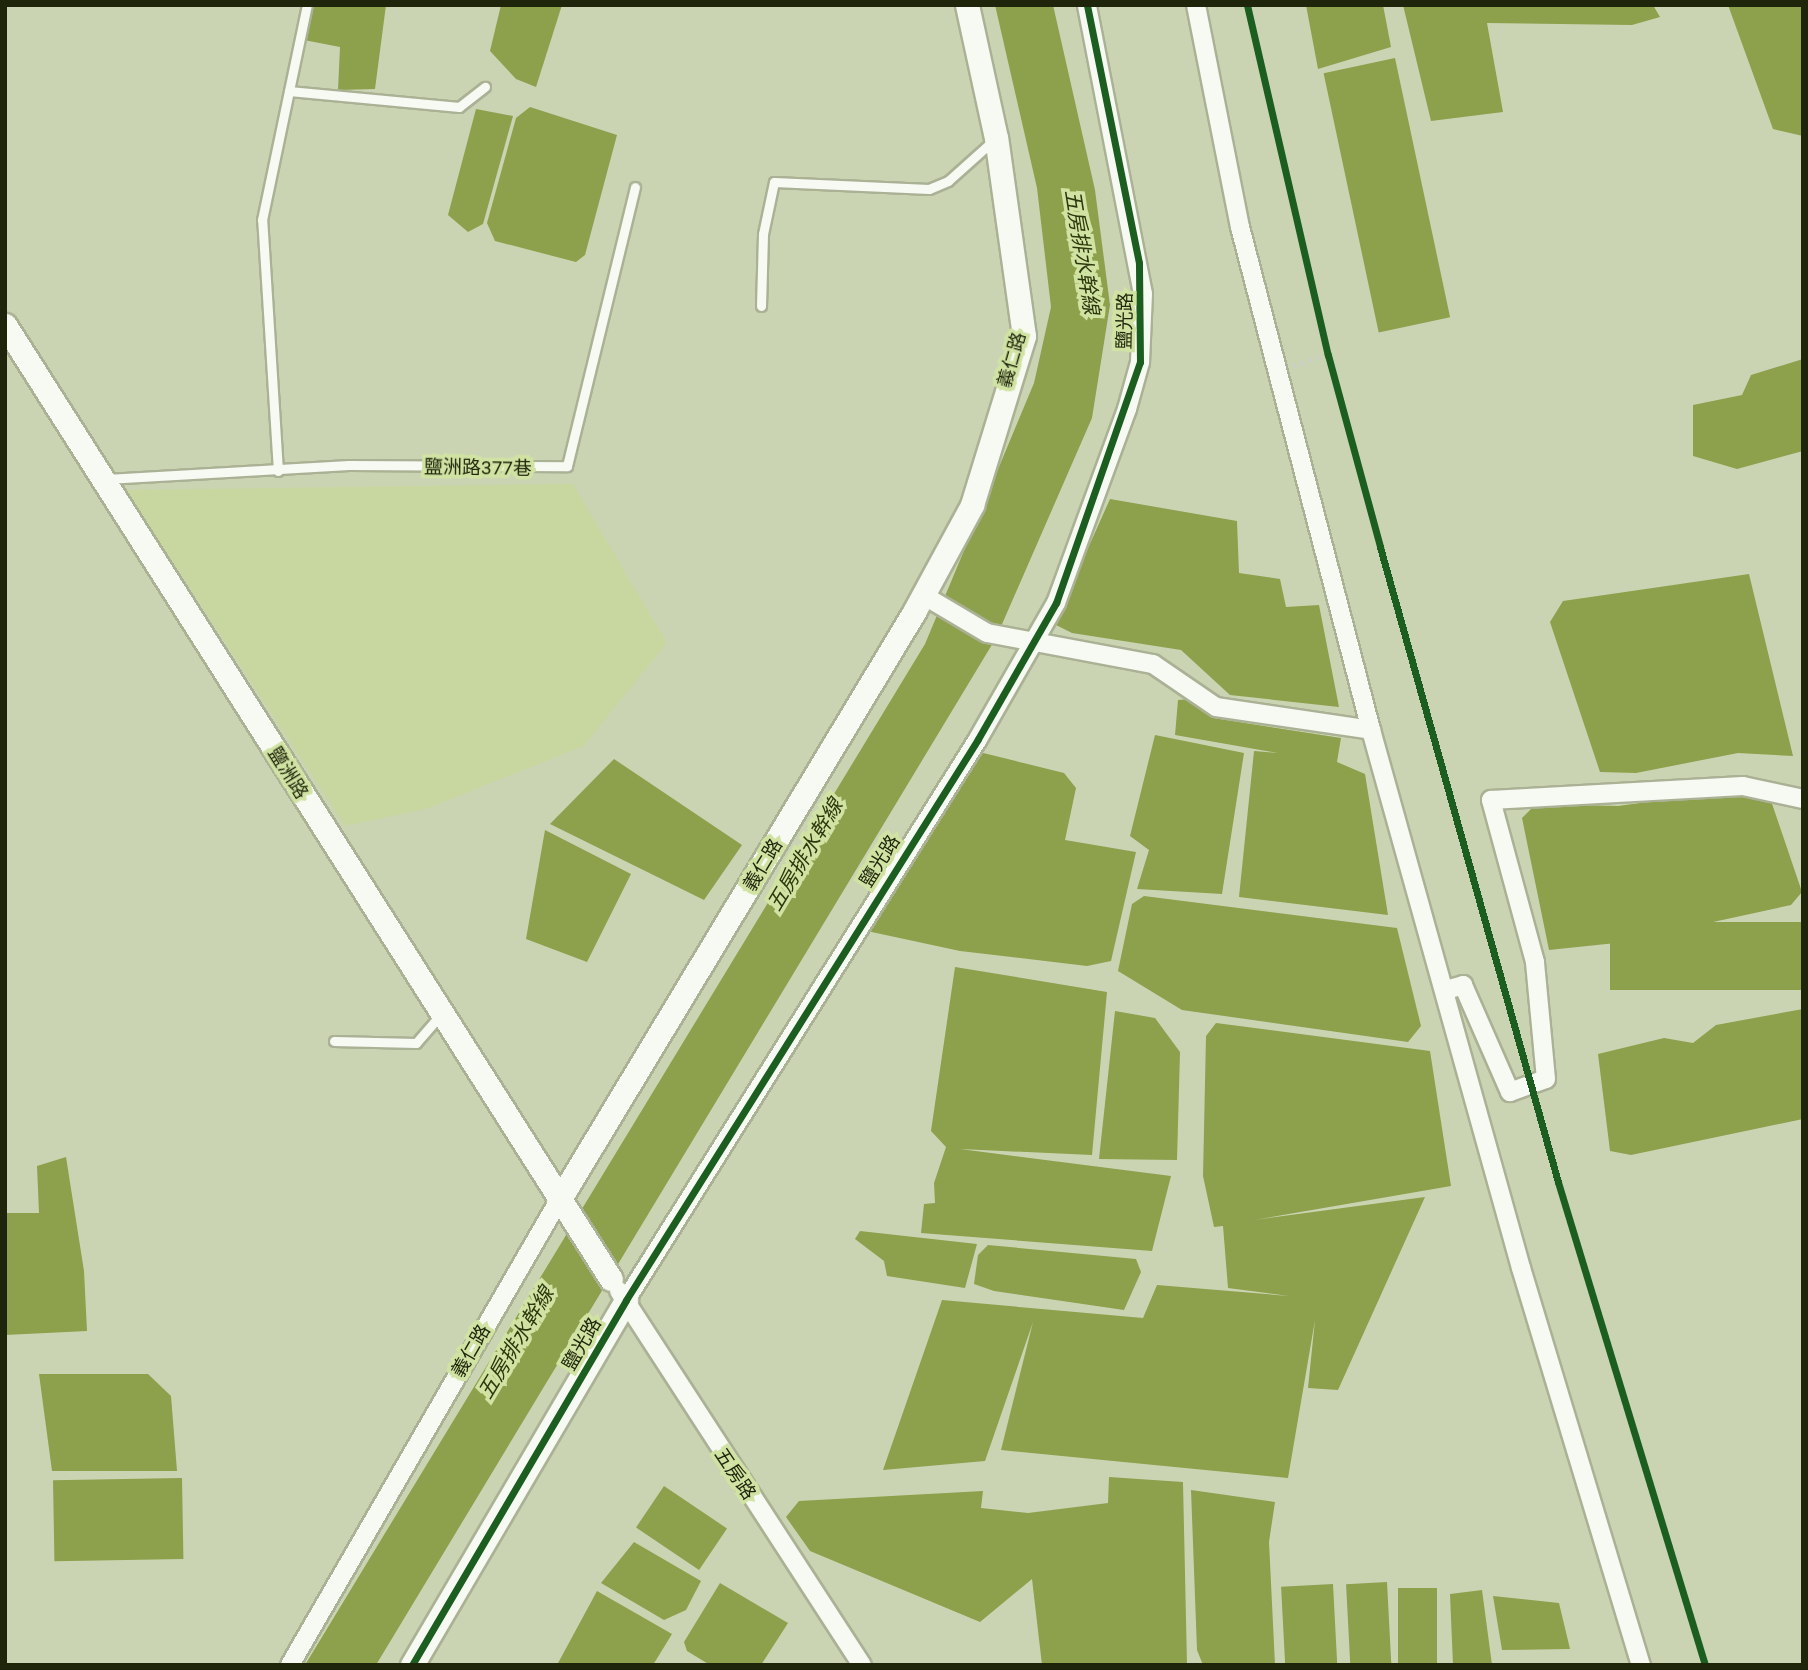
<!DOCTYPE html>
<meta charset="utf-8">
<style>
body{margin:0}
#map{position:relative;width:1808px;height:1670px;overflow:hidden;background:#cbd4b2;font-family:Roboto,"Noto Sans TC",sans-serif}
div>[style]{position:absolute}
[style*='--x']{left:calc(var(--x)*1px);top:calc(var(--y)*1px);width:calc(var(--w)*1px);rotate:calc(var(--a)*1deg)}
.built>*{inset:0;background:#c8d7a0}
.water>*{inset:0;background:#8da04c;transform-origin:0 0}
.path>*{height:3.5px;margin-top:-1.75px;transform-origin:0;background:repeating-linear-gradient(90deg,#cbcec3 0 3.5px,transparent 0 8.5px)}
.roads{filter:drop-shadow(2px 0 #aab195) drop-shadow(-2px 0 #aab195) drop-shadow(0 2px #aab195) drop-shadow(0 -2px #aab195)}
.service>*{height:9px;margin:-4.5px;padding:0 4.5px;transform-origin:4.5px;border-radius:4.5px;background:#f7f9f3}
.minor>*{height:18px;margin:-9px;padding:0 9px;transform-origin:9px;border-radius:9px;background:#f7f9f3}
.tertiary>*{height:23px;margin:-11.5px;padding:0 11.5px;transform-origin:11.5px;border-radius:11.5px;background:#f7f9f3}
.cycleway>*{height:7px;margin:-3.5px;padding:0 3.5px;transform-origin:3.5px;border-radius:3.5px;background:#1b5e20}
span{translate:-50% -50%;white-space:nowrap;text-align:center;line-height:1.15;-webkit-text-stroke:7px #d1e3a3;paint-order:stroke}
.street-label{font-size:19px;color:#1e250b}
.water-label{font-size:21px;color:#2d370d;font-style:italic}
.frame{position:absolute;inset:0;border:7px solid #1e250b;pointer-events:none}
</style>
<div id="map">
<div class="built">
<i style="clip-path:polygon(573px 484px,667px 643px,584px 746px,426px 809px,345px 826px,126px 490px)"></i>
</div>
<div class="water">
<i style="clip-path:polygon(311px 5px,386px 5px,375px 89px,338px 90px,340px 47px,304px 40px)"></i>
<i style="clip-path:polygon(501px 5px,562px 5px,536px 87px,516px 79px,490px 51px)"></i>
<i style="clip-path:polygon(995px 5px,1053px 5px,1095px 190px,1110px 305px,1092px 418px,996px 638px,376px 1665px,305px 1665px,925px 644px,1034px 383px,1051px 307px,1037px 188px)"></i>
<i style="clip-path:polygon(1306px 5px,1383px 5px,1391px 47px,1318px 69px)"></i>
<i style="clip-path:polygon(1403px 5px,1653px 5px,1660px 17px,1632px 25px,1487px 23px,1503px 112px,1431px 121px)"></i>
<i style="clip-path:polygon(1728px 5px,1803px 5px,1803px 136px,1773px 129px)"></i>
<i style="left:1395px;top:58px;width:265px;height:73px;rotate:78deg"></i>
<i style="clip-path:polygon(530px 107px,617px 135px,585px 255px,576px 262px,495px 241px,487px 223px,516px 118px)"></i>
<i style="clip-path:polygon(476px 109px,513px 116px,483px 224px,468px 232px,448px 215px)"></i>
<i style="clip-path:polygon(1803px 359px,1803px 451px,1737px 469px,1693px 456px,1693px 405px,1742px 395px,1751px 375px)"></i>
<i style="clip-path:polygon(1110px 499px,1237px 521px,1239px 573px,1280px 579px,1286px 607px,1319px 605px,1339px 707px,1230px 695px,1181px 650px,1072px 633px,1054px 624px)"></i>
<i style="clip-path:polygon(1749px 574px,1793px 756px,1738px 753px,1636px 773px,1600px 772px,1550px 622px,1563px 601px)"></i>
<i style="clip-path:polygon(1190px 699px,1213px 718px,1341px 738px,1337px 762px,1365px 774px,1388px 915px,1239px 897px,1254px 751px,1278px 753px,1175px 735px,1178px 700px)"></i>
<i style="clip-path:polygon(1155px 735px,1244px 753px,1222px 894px,1137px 889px,1149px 850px,1130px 836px)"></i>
<i style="clip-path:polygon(971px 750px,1064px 773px,1076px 788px,1065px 840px,1136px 852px,1111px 961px,1087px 966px,960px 951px,867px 931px)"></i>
<i style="clip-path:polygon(614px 759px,742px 845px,704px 900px,550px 824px)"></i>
<i style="clip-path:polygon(1766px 786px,1802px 892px,1791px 905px,1616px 943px,1549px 950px,1522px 818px,1536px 804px,1618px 806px)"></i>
<i style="clip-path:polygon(545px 830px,631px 874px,587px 962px,526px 939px)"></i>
<i style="clip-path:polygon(1144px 896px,1397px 928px,1421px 1026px,1408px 1042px,1182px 1010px,1118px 971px,1132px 904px)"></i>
<i style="left:1803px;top:922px;width:68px;height:193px;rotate:90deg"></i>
<i style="clip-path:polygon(955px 967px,1107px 992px,1092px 1155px,960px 1149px,1171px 1176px,1152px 1251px,921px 1233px,924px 1204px,935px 1203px,934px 1183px,946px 1147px,931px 1131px)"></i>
<i style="clip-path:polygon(1803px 1009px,1803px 1119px,1631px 1155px,1610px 1151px,1598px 1054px,1664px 1038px,1693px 1043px,1716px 1025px)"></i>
<i style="clip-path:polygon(1115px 1011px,1155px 1018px,1180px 1052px,1177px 1160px,1099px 1159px)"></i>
<i style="clip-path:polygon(1216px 1023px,1430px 1051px,1451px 1186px,1254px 1220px,1425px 1197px,1338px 1390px,1308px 1388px,1315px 1320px,1288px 1478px,1001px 1450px,1033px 1322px,985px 1461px,883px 1470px,942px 1300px,1143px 1318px,1157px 1285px,1289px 1296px,1228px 1288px,1223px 1226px,1214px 1227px,1203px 1176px,1206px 1036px)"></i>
<i style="clip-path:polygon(66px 1157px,84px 1271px,87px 1331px,5px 1335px,5px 1213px,39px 1213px,37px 1166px)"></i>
<i style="clip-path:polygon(860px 1231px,977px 1244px,965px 1288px,887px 1276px,884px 1261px,855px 1239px)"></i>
<i style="clip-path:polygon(988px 1245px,1136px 1259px,1141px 1272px,1124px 1310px,994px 1291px,974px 1284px,978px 1255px)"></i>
<i style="clip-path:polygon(148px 1374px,171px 1396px,177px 1471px,52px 1471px,39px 1374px)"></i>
<i style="clip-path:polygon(1109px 1477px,1183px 1482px,1187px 1665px,1042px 1665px,1032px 1579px,980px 1622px,810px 1551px,786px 1517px,799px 1501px,983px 1491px,981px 1508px,1028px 1513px,1108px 1503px)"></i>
<i style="left:182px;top:1478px;width:81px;height:129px;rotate:89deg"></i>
<i style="left:664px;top:1486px;width:76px;height:50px;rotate:34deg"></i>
<i style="clip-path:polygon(1191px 1490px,1275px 1502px,1269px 1542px,1275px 1665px,1203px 1665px,1197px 1650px)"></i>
<i style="clip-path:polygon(634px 1542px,701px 1581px,686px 1610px,664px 1620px,601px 1583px)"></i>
<i style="left:1387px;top:1582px;width:83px;height:41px;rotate:87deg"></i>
<i style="clip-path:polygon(720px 1583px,788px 1623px,761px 1665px,710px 1665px,687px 1651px,684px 1642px)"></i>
<i style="left:1333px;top:1584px;width:81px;height:52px;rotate:87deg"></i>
<i style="left:1398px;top:1588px;width:39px;height:77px"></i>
<i style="clip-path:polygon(1482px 1590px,1492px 1665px,1453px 1665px,1450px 1594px)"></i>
<i style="clip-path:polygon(597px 1591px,672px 1634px,653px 1665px,557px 1665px)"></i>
<i style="clip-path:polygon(1493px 1596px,1559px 1603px,1570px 1649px,1502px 1650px)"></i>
</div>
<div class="path">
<i style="--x:1293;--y:366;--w:37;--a:-17"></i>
</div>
<div class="roads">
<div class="service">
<i style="--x:289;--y:91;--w:171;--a:5.4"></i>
<i style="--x:459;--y:107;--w:33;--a:-38"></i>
<i style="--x:761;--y:306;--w:72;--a:-88.4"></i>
<i style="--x:763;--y:234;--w:53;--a:-78.1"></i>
<i style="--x:774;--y:182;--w:155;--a:2.6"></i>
<i style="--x:929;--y:189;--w:21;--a:-23"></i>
<i style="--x:948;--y:181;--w:63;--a:-41.8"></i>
<i style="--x:278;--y:471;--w:252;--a:-93.6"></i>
<i style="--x:262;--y:220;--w:220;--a:-78.2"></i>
<i style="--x:106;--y:479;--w:243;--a:-3.3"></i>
<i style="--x:349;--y:465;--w:218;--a:0.3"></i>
<i style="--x:567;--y:466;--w:287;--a:-76.3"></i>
<i style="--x:334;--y:1041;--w:82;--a:1.4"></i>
<i style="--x:416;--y:1043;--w:38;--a:-49"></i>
</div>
<div class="minor">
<i style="--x:1196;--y:5;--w:226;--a:78.8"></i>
<i style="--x:1240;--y:227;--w:520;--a:75.4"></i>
<i style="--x:1371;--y:730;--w:559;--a:74.42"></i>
<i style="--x:1521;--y:1268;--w:415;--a:73.2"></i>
<i style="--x:923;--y:595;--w:74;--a:30.7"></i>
<i style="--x:987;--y:633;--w:169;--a:10.6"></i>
<i style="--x:1153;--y:664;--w:76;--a:34.3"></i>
<i style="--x:1216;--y:707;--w:157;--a:8.4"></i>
<i style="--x:1446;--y:990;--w:18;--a:-16"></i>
<i style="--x:1463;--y:985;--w:117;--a:66.3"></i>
<i style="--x:1510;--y:1092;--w:38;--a:-20"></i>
<i style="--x:1546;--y:1079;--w:118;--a:-95.4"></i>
<i style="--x:1535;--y:962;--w:168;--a:-105.2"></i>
<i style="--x:1491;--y:800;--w:252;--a:-3.2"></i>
<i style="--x:1743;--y:786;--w:61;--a:12.2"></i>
<i style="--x:619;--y:1291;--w:446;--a:57"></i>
<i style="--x:626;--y:1300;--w:662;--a:-57.89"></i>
<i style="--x:978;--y:739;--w:157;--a:-60.2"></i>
<i style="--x:1056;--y:603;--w:207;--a:-69.9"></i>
<i style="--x:1127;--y:409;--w:49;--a:-74.5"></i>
<i style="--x:1140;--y:362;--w:68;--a:-87.5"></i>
<i style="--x:1143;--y:294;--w:294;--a:-101"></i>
<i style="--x:290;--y:1665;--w:535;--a:-59.94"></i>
</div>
<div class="tertiary">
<i style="--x:5;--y:325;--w:1130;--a:57.58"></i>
<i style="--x:558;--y:1202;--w:689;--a:-58.89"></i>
<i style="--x:914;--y:612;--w:122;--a:-61.5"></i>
<i style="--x:972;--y:505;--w:177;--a:-72.9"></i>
<i style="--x:1024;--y:336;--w:200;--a:-98"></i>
<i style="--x:996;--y:138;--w:136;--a:-102.3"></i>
<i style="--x:412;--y:1665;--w:423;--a:-59.6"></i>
</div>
</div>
<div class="cycleway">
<i style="--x:1247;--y:5;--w:359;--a:77"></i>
<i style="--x:1328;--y:355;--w:199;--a:74.8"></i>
<i style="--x:1380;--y:547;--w:659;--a:74.34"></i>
<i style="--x:1558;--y:1182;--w:505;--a:73.07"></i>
<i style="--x:412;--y:1665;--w:423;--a:-59.6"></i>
<i style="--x:626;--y:1300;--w:662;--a:-57.89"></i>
<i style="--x:978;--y:739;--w:157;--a:-60.2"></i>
<i style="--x:1056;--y:603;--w:255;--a:-70.8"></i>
<i style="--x:1140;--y:362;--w:99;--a:-90.6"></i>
<i style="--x:1139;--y:263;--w:263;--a:-101.4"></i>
</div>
<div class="street-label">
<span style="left:1125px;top:321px;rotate:-89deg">鹽光路</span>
<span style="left:1012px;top:360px;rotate:-74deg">義仁路</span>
<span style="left:478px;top:468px;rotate:1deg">鹽洲路377巷</span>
<span style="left:288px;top:773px;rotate:58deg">鹽洲路</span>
<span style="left:880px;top:861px;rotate:-58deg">鹽光路</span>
<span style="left:763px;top:865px;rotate:-59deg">義仁路</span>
<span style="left:582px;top:1344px;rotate:-60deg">鹽光路</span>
<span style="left:471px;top:1351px;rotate:-60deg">義仁路</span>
<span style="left:735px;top:1474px;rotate:56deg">五房路</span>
</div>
<div class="water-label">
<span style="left:1082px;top:252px;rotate:81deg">五房排水幹線</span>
<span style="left:805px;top:855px;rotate:-59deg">五房排水幹線</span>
<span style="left:516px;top:1343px;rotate:-59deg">五房排水幹線</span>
</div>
<div class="frame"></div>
</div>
